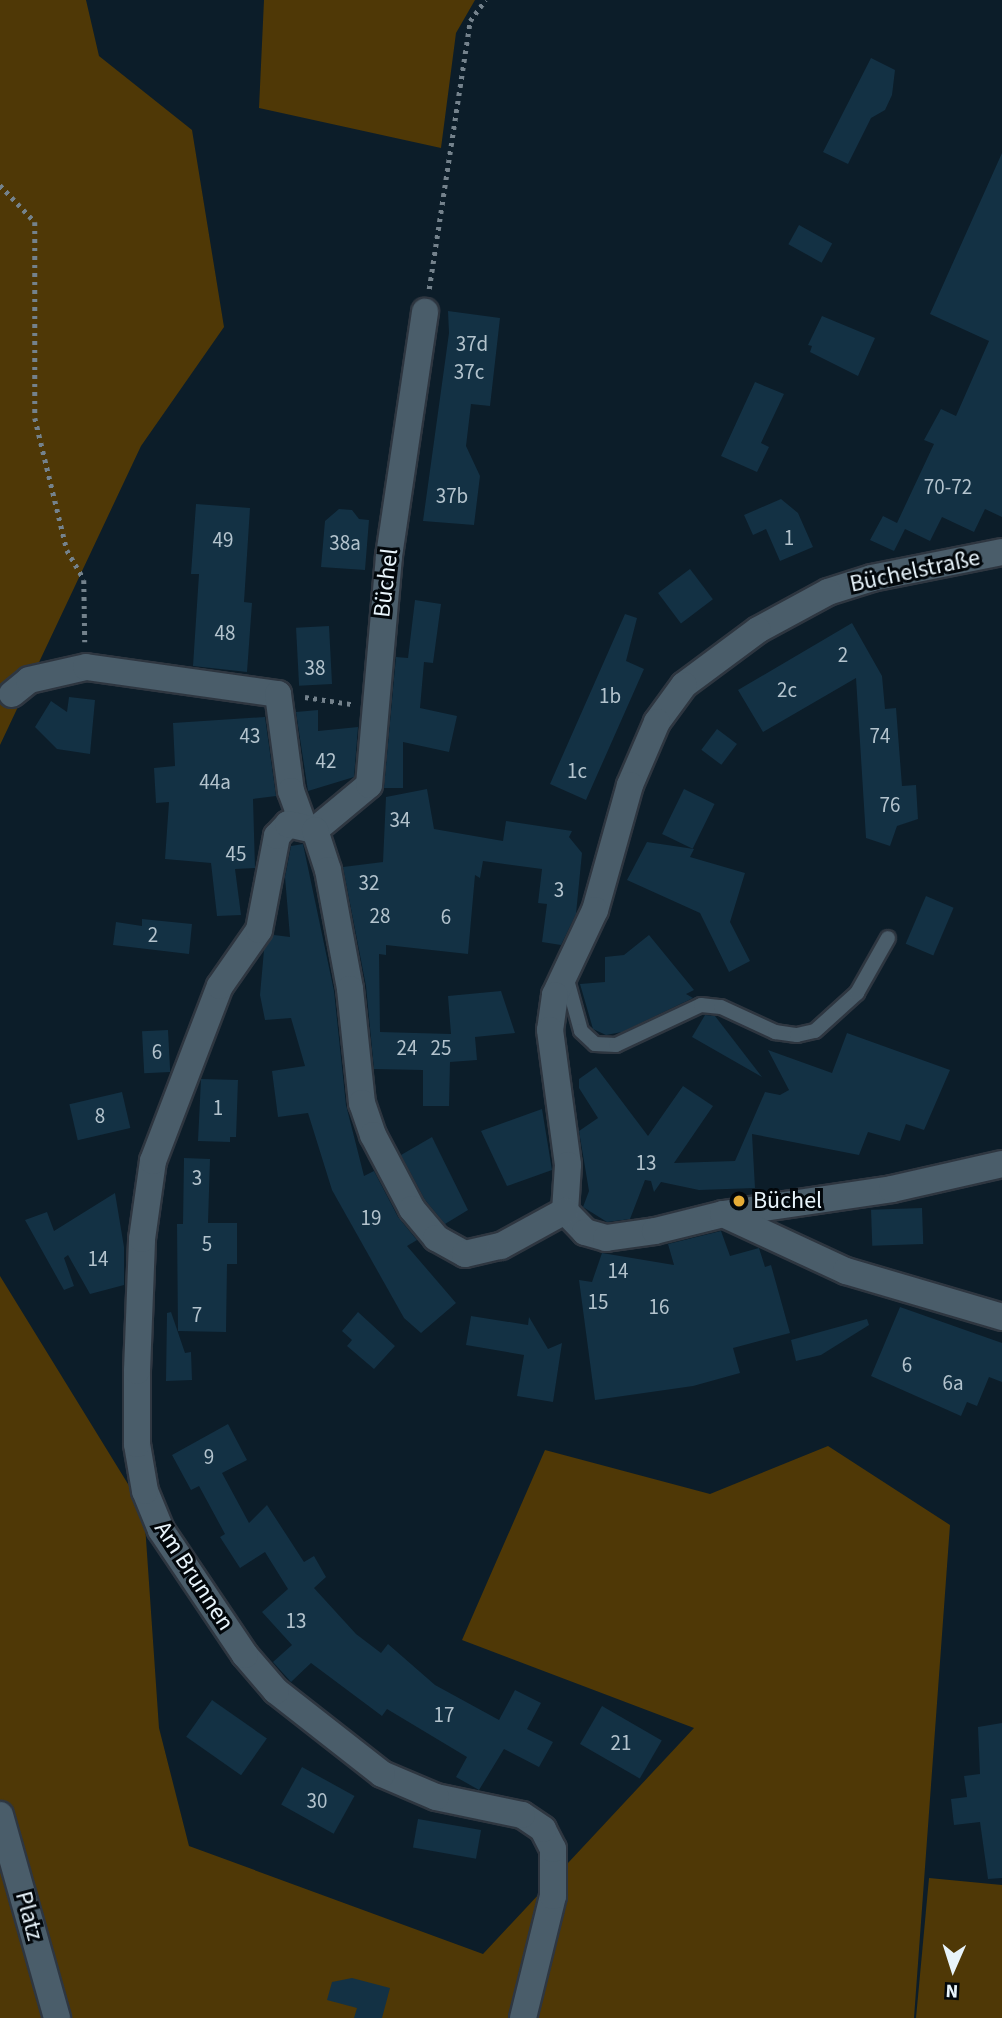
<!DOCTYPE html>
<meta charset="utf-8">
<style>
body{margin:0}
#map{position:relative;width:1002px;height:2018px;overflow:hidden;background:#0c1d29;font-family:"Source Sans 3",sans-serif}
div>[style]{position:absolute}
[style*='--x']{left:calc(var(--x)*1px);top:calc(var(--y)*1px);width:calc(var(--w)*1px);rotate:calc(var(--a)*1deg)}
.green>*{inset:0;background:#4f3806}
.building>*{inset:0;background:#133144;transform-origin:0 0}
.path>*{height:4.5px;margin-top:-2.25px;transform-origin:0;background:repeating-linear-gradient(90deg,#74828c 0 3.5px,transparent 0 8.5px)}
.roads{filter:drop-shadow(2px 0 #2e3640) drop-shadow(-2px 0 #2e3640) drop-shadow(0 2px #2e3640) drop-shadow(0 -2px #2e3640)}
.lane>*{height:14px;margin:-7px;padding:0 7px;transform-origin:7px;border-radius:7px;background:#4a5d6a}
.street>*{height:26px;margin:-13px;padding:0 13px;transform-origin:13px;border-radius:13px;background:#4a5d6a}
.dots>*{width:19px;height:19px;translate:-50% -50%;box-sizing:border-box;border:4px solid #02070b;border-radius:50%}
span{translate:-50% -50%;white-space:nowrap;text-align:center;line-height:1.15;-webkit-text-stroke:6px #02070b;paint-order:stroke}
.number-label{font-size:21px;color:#b3c3cd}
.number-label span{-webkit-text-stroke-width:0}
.street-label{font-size:24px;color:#e8f4fb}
.poi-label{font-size:24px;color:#e8f4fb}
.left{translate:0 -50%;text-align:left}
.north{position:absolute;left:918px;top:1934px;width:70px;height:70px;-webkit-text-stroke:5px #02070b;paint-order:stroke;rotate:183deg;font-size:19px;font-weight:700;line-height:28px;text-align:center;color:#e8f4fb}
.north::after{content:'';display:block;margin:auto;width:24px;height:32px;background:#e8f4fb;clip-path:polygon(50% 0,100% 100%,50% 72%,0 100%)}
</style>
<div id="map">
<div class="green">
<i style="clip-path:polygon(0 0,86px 0,99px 56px,192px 130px,224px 327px,141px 446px,0 745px)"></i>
<i style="clip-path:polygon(264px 0,475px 0,456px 33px,441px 148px,259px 108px)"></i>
<i style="clip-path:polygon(0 1276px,144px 1510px,159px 1728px,189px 1846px,483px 1954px,694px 1728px,462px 1640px,545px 1450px,710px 1494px,828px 1446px,950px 1525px,914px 2018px,0 2018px)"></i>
<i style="clip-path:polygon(929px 1878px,1002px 1885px,1002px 2018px,916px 2018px)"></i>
</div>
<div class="building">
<i style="clip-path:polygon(871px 58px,895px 70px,892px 95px,885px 110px,871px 118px,848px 164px,823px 152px)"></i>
<i style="clip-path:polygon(1002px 153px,1002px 517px,985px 509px,974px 532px,942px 517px,930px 541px,905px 529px,894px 551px,870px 540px,883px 516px,897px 523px,934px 444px,924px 440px,941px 409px,956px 416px,989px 341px,930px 314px)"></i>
<i style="left:799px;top:225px;width:38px;height:22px;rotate:29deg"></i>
<i style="clip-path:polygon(448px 311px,500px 318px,490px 406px,471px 404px,466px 446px,480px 476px,474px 525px,423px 521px,449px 333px)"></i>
<i style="clip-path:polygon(822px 316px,875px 338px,858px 376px,810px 352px,812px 346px,808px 345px)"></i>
<i style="clip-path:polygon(755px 382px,784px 394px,761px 443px,769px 447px,757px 472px,721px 456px)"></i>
<i style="clip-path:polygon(781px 499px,798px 513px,813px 547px,780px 561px,766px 529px,753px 535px,744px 515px)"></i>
<i style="clip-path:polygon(196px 504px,250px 508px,244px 602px,252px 603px,247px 672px,193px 666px,199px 574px,191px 574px)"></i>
<i style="clip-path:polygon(339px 509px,352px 510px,359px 519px,369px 520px,365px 570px,321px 567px,325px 521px)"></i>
<i style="left:690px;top:569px;width:38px;height:40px;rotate:53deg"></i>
<i style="clip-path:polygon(415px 600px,441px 604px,433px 663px,424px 662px,420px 708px,457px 716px,449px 752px,403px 742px,403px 788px,384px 788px,396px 657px,408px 658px)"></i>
<i style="clip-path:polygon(625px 614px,637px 618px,626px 661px,644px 669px,586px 800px,550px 784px)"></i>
<i style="clip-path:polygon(852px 623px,882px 676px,885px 709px,896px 708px,902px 786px,916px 785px,918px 819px,897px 826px,890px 846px,866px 838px,856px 678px,763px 732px,738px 690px)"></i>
<i style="left:329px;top:626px;width:58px;height:33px;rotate:87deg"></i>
<i style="clip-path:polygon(69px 697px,95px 700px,90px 754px,57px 749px,35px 727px,51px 701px,67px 712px)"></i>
<i style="clip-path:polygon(318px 710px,318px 731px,358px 727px,354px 777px,308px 791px,296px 712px)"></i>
<i style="clip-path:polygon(265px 717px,276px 796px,253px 799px,255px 868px,235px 869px,241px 915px,217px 916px,211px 863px,165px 859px,169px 802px,156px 803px,154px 768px,175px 766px,173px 723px)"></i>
<i style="left:717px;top:729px;width:25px;height:26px;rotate:37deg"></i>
<i style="clip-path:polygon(427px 789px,434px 829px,503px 841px,506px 821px,572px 831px,569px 837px,582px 853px,576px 914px,561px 945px,542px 942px,547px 904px,538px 903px,542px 869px,483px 861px,480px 878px,475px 875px,468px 954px,386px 945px,386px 955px,379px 954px,380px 1032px,451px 1034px,448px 996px,501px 991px,515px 1033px,475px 1037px,477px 1060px,450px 1062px,449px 1106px,423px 1106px,423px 1070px,374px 1069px,366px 986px,343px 867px,383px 862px,386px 797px)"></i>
<i style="left:684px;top:789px;width:34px;height:50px;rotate:26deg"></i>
<i style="clip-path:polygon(647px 842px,694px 849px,690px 857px,745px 873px,730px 922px,750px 961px,729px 972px,700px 913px,627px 880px)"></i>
<i style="clip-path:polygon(303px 844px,334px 991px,346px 1105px,364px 1176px,374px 1171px,398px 1217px,417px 1240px,407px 1246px,456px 1303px,421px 1333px,404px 1318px,332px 1190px,308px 1113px,278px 1117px,272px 1071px,305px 1066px,291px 1018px,265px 1020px,260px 995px,264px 950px,274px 935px,290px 937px,285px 877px,291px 846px)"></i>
<i style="left:926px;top:896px;width:30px;height:52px;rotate:23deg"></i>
<i style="clip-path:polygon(142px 919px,192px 924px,189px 954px,113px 945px,116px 922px,142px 926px)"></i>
<i style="clip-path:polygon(649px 935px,694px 990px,686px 994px,693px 998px,622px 1032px,606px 1035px,593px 1029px,580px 984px,605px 982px,605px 957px,624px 955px)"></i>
<i style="clip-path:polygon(705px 1015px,715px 1016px,762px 1077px,692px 1037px)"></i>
<i style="left:168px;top:1030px;width:42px;height:26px;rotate:87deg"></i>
<i style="clip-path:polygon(847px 1033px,950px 1070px,924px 1130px,906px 1124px,900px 1141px,868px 1132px,859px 1155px,752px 1134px,755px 1188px,699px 1190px,661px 1182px,654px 1192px,651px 1181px,645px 1180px,630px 1219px,607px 1222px,583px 1207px,589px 1191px,579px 1131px,598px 1118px,579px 1088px,579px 1079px,596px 1067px,648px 1136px,683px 1086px,713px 1106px,674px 1163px,735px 1161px,765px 1092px,780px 1095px,789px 1090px,768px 1050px,832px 1073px)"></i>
<i style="clip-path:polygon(201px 1079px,238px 1080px,236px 1137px,230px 1137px,230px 1142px,198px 1141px)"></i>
<i style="left:122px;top:1092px;width:37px;height:54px;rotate:77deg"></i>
<i style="clip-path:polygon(542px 1109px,552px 1170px,507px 1186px,481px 1131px)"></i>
<i style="clip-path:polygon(432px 1137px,468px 1210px,445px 1224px,425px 1200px,401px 1155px)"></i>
<i style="clip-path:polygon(184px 1158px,210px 1159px,208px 1223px,237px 1223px,237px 1264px,227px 1264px,226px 1332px,178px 1331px,177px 1224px,183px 1224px)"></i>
<i style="clip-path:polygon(115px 1193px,124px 1247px,124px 1285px,90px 1294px,68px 1255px,64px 1258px,74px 1286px,64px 1290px,25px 1220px,47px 1212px,54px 1231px)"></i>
<i style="left:922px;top:1208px;width:36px;height:51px;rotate:88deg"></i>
<i style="clip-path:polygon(721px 1231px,730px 1256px,759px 1248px,765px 1267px,771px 1265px,790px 1333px,733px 1348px,740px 1373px,693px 1386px,595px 1400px,579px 1280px,592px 1282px,602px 1253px,674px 1265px,668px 1244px)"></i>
<i style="clip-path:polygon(900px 1307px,1002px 1343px,1002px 1382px,989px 1377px,977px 1406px,967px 1402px,961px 1416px,871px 1376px)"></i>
<i style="clip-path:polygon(171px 1312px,185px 1353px,191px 1352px,192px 1380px,166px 1381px,167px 1313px)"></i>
<i style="clip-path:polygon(358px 1312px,395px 1346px,374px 1369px,347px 1346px,352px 1340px,342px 1331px)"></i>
<i style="clip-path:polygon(471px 1316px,528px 1325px,529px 1317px,548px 1349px,562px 1343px,553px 1402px,517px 1396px,524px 1355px,466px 1345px)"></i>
<i style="clip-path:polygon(867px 1319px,869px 1325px,821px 1355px,796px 1361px,791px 1340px)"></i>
<i style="clip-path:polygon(228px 1424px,247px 1460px,222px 1473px,249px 1523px,267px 1505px,304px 1562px,314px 1556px,326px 1577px,314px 1588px,356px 1634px,381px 1653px,388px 1644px,435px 1685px,499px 1720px,515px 1690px,541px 1703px,527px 1729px,553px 1742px,539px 1767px,504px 1749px,479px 1790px,456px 1777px,467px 1757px,387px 1709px,382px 1716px,311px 1663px,291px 1682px,273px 1662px,292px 1645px,262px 1612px,288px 1589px,265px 1552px,240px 1568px,220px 1537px,225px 1534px,199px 1486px,191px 1490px,172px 1455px)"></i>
<i style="left:212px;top:1700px;width:67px;height:45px;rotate:35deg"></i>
<i style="left:602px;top:1706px;width:69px;height:44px;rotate:30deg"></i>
<i style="clip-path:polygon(1002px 1723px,1002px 1878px,988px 1879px,980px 1822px,954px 1825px,951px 1799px,967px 1797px,964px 1776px,980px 1774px,978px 1727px)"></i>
<i style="left:302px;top:1767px;width:60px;height:43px;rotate:29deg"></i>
<i style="left:418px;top:1819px;width:64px;height:29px;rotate:10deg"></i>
<i style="clip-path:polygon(352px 1978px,390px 1988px,382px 2018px,354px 2018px,357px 2008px,327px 2000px,332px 1982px)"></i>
</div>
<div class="path">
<i style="--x:0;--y:185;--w:51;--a:46.6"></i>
<i style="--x:35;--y:222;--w:196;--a:90"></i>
<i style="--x:35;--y:418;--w:136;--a:76.4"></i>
<i style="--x:67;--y:550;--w:34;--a:60"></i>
<i style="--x:84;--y:580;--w:62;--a:89.1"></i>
<i style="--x:429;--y:289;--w:271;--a:-81.3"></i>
<i style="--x:470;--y:21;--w:26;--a:-54"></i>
<i style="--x:305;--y:697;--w:47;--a:8.7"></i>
</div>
<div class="roads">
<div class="lane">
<i style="--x:566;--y:976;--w:57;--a:74.7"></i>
<i style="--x:581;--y:1031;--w:19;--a:43"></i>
<i style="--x:595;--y:1044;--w:21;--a:3"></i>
<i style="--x:616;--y:1045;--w:94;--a:-25.2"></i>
<i style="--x:701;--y:1005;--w:20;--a:6"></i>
<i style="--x:721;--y:1007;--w:60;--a:24.8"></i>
<i style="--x:775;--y:1032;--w:22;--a:8"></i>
<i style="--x:797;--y:1035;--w:18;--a:-13"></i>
<i style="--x:815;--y:1031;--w:57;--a:-42.1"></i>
<i style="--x:857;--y:993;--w:63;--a:-60.6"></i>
</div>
<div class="street">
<i style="--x:1002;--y:552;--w:133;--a:168.7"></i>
<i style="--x:872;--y:578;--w:46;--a:162.3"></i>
<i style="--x:828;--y:592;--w:80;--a:151.5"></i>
<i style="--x:758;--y:630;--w:92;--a:143.4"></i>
<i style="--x:684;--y:685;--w:46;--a:126.1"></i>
<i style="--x:657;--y:722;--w:69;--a:113.2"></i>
<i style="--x:630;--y:785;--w:130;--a:105.6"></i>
<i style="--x:595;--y:910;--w:94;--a:115.2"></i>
<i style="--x:555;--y:995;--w:35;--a:98"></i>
<i style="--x:550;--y:1030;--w:136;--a:82.4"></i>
<i style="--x:568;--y:1165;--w:46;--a:93.7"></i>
<i style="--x:565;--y:1211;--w:29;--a:46"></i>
<i style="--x:585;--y:1232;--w:22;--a:16"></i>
<i style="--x:606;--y:1238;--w:49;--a:-8.1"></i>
<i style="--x:655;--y:1231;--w:70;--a:-14"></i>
<i style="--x:723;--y:1214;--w:171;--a:-8.4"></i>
<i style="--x:892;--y:1189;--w:113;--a:-12.8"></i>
<i style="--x:12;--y:694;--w:22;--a:-39"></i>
<i style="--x:29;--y:680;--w:58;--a:-12.8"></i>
<i style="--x:86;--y:667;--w:194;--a:8"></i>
<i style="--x:278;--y:694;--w:98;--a:82.4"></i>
<i style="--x:291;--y:791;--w:35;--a:70"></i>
<i style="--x:315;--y:830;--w:70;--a:-39.8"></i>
<i style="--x:369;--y:785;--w:230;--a:-85"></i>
<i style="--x:389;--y:556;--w:247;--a:-81.6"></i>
<i style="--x:723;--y:1214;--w:136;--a:24.9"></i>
<i style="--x:846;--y:1271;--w:163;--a:16.4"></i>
<i style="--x:0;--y:1815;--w:211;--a:74.3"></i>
<i style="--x:523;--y:2018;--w:126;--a:-76.2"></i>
<i style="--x:553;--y:1896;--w:47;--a:-90"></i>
<i style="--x:553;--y:1849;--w:22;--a:-117"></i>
<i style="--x:543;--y:1829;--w:25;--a:-146"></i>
<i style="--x:522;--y:1815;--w:88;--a:-168.2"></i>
<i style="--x:436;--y:1797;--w:59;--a:-156.9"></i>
<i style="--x:382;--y:1774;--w:135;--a:-141.9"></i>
<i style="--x:276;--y:1691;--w:48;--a:-130.7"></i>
<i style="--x:245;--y:1655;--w:151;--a:-123.9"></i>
<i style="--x:161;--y:1530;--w:42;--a:-112.3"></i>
<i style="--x:145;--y:1491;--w:48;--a:-99.7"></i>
<i style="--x:137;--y:1444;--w:73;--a:-90"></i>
<i style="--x:137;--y:1371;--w:132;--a:-87.8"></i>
<i style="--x:142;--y:1239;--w:79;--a:-82"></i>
<i style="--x:153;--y:1161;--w:187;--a:-69.1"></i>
<i style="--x:220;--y:986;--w:68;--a:-55.1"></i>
<i style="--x:259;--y:930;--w:96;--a:-79.2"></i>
<i style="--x:277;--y:836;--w:16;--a:-47"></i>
<i style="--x:288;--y:824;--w:28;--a:13"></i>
<i style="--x:315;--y:830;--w:42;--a:72"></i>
<i style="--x:328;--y:870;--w:121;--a:79.5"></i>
<i style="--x:350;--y:989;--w:115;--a:84"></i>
<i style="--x:362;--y:1103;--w:34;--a:71"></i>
<i style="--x:373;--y:1135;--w:84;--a:62.2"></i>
<i style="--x:412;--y:1209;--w:38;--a:50"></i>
<i style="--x:436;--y:1238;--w:33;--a:29"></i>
<i style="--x:465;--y:1254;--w:37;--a:-13"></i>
<i style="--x:501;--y:1246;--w:73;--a:-28.7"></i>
</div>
</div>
<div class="dots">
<i style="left:739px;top:1201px;background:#e6ac36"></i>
</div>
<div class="number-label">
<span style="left:472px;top:344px">37d</span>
<span style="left:469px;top:372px">37c</span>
<span style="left:948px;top:487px">70-72</span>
<span style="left:452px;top:496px">37b</span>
<span style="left:789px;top:538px">1</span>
<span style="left:223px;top:540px">49</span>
<span style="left:345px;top:543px">38a</span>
<span style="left:225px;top:633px">48</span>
<span style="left:843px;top:655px">2</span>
<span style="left:315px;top:668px">38</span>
<span style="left:787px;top:690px">2c</span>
<span style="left:610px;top:696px">1b</span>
<span style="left:250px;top:736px">43</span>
<span style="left:880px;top:736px">74</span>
<span style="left:326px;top:761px">42</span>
<span style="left:577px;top:771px">1c</span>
<span style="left:215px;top:782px">44a</span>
<span style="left:890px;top:805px">76</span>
<span style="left:400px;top:820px">34</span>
<span style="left:236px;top:854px">45</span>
<span style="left:369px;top:883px">32</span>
<span style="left:559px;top:890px">3</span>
<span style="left:380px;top:916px">28</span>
<span style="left:446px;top:917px">6</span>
<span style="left:153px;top:935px">2</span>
<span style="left:407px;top:1048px">24</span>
<span style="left:441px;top:1048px">25</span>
<span style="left:157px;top:1052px">6</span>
<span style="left:218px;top:1108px">1</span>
<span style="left:100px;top:1116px">8</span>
<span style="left:646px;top:1163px">13</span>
<span style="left:197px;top:1178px">3</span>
<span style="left:371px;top:1218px">19</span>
<span style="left:207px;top:1244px">5</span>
<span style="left:98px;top:1259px">14</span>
<span style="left:618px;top:1271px">14</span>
<span style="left:598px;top:1302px">15</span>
<span style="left:659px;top:1307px">16</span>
<span style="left:197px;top:1315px">7</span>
<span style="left:907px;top:1365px">6</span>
<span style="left:953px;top:1383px">6a</span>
<span style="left:209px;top:1457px">9</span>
<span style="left:296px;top:1621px">13</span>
<span style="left:444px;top:1715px">17</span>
<span style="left:621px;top:1743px">21</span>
<span style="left:317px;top:1801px">30</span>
</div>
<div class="street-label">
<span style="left:915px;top:571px;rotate:-12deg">Büchelstraße</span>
<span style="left:386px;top:583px;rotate:-83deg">Büchel</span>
<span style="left:194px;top:1576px;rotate:57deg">Am Brunnen</span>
<span style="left:29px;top:1916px;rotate:75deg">Platz</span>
</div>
<div class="poi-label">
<span class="left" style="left:753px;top:1201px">Büchel</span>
</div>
<div class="north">N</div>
</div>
